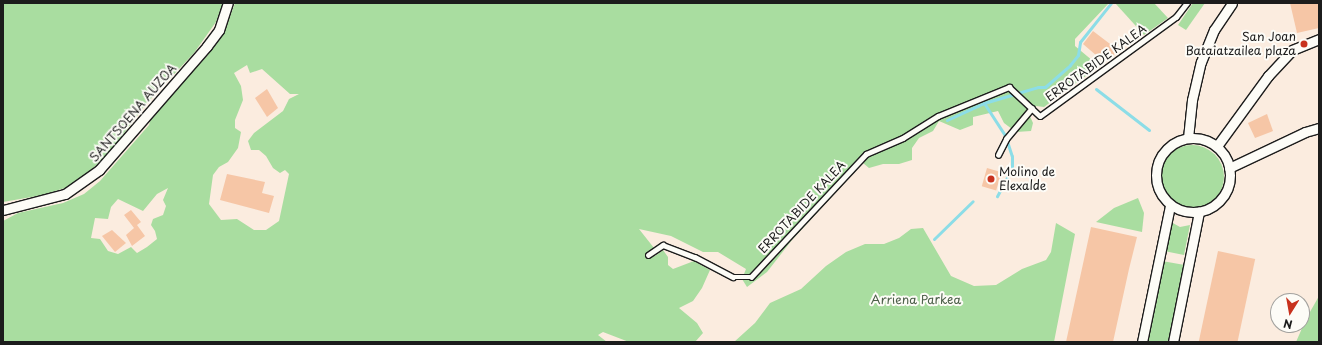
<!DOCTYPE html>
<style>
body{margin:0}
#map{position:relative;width:1322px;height:345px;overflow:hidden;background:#fbecdf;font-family:"Playpen Sans",sans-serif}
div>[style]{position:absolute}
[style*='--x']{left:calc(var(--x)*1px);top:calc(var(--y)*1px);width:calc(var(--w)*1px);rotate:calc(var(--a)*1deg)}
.green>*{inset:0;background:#a9dda0;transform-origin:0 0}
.round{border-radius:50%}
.stream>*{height:3px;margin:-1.5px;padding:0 1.5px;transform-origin:1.5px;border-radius:1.5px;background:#8cdde7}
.building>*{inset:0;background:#f6c6a6;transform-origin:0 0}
.roads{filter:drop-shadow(1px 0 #1c1c1c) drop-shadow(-1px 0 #1c1c1c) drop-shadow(0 1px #1c1c1c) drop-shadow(0 -1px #1c1c1c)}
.service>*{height:4.5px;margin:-2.25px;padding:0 2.25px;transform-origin:2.25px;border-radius:2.25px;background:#fdfcf7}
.minor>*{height:9px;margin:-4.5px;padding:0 4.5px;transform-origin:4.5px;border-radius:4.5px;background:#fdfcf7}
.minor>.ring{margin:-4.5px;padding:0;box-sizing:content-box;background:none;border:9px solid #fdfcf7;border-radius:50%}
.dots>*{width:11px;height:11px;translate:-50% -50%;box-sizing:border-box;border:2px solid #fdfcf7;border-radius:50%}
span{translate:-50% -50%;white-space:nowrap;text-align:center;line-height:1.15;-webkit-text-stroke:4px #fdfcf7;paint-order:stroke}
.poi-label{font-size:12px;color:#1c1c1c}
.right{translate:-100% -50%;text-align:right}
.left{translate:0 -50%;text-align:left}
.street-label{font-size:12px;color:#1c1c1c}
.park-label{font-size:12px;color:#4d604a}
.frame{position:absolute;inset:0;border:4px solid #1c1c1c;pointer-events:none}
.north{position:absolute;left:1270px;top:293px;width:40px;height:40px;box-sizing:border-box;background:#fdfcf7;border:1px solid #a3a29f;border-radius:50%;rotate:191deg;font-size:11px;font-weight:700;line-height:16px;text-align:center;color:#1c1c1c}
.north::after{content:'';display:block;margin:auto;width:14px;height:18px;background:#c8321e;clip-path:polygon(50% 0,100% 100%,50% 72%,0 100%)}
</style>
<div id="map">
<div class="green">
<i style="clip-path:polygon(3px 3px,223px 3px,216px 22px,194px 53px,146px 104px,110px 152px,90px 171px,68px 187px,43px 195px,3px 202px)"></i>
<i style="clip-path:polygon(evenodd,235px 3px,1109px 3px,1075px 39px,1075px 46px,1099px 66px,1044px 107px,1036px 106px,1028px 112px,1033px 123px,1031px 131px,1016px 132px,1004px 123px,998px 111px,973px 117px,973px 125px,960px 130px,939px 121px,933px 131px,919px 138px,912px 148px,912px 160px,899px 164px,883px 164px,869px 168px,863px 163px,792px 240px,767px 272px,747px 287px,742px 279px,746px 269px,718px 252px,703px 252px,671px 236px,639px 229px,654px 248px,655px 256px,663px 250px,668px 257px,668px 265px,673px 269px,694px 261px,710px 270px,702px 288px,693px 301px,679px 308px,697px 323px,703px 333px,695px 342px,629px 342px,603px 332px,598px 335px,607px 342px,3px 342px,3px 221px,18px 213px,63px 203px,84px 194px,100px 181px,149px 125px,152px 115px,207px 56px,225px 30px,235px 3px,247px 65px,250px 73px,262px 69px,290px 94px,299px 94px,289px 99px,283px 111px,254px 133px,248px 141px,251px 150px,259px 150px,266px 156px,273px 168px,280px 173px,285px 170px,289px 174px,279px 221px,266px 230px,254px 230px,237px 219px,221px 220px,209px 204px,213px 175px,219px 167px,228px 162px,238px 148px,241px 132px,235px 128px,235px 120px,243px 100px,241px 86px,234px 73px,247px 65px,235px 3px,168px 188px,163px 200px,166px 206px,163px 215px,153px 219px,151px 225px,155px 231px,157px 239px,147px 247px,137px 253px,131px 247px,118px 254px,108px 251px,100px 239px,91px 238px,95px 218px,108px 219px,111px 207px,118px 199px,143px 211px,157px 194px,168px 188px)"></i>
<i style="clip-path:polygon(1115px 3px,1154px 3px,1168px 18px,1144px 35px)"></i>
<i style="clip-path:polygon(1193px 3px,1205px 3px,1186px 30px,1178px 25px)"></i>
<i class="round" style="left:1160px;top:145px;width:64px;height:64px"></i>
<i style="clip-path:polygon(1138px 198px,1144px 213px,1142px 232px,1096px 222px,1114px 208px)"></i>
<i style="clip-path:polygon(1171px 222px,1180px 227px,1190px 225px,1184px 255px,1164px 251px)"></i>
<i style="clip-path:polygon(1056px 223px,1075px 234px,1054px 342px,734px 342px,755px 323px,770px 303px,801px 289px,826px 266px,846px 252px,865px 244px,884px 244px,899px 238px,911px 229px,923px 228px,951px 276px,974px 286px,996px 285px,1022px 269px,1046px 260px,1051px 252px)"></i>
<i style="left:1162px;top:261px;width:23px;height:83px;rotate:10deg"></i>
<i style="clip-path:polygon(1319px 296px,1319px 342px,1296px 342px,1306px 319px)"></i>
</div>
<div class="stream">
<i style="--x:1096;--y:89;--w:67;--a:37.7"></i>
<i style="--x:984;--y:103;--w:38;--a:57"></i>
<i style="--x:1005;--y:135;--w:22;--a:72"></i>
<i style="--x:1012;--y:156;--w:12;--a:90"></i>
<i style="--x:1012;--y:168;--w:32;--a:118"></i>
<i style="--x:947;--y:120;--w:41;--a:-24.7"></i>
<i style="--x:984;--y:103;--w:56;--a:-16.5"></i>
<i style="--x:1038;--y:87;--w:7;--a:0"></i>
<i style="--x:1045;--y:87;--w:33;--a:-41"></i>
<i style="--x:1070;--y:65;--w:13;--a:-51"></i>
<i style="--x:1078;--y:55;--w:13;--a:-81"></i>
<i style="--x:1080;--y:42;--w:50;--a:-51.5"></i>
<i style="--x:934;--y:239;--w:54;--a:-44.3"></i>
</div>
<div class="building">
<i style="clip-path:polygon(1290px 3px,1319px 3px,1319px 28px,1297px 33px)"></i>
<i style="clip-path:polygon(1093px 31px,1118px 50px,1113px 56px,1110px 54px,1104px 62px,1083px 44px)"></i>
<i style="clip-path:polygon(267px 89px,278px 108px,267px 117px,255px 98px)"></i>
<i style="clip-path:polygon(1267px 114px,1273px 131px,1255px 138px,1248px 123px)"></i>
<i style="left:987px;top:168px;width:15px;height:19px;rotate:16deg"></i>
<i style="clip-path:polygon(227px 174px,265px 182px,262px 193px,274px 196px,269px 213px,220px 200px)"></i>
<i style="clip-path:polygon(131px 210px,141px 222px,137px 225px,145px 236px,132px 246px,126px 235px,134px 228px,124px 215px)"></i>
<i style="clip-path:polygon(1091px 227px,1137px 237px,1129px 269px,1113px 342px,1066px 342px)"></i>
<i style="clip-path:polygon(112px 230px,126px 243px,115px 252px,102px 236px)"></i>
<i style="left:1218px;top:251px;width:38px;height:93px;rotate:12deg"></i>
</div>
<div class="roads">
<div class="service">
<i style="--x:998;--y:155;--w:18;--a:-63"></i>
<i style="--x:1006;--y:139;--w:40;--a:-50"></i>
<i style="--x:648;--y:255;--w:18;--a:-34"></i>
<i style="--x:663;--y:245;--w:34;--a:21"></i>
<i style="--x:695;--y:257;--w:43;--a:27.8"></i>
<i style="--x:733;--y:277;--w:18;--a:0"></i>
<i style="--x:751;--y:277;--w:168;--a:-46.9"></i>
<i style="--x:866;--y:154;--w:40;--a:-23.4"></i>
<i style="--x:903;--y:138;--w:41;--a:-32.2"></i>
<i style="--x:938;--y:116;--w:77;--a:-22.2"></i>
<i style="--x:1009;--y:87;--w:42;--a:43.1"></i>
<i style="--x:1040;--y:116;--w:168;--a:-36.1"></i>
<i style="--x:1176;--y:17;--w:18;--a:-52"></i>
</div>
<div class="minor">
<i class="ring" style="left:1156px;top:138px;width:65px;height:65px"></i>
<i style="--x:1188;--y:138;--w:38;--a:-84"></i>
<i style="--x:1192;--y:100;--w:39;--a:-77"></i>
<i style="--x:1201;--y:62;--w:35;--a:-68"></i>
<i style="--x:1214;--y:30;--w:32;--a:-56"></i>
<i style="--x:1217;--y:146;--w:87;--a:-53.9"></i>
<i style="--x:1268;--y:76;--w:35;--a:-47"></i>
<i style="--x:1292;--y:50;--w:29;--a:-22"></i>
<i style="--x:1229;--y:168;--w:84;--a:-25.3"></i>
<i style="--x:1305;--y:132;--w:15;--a:-16"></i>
<i style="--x:3;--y:210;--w:64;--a:-14.5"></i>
<i style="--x:65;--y:194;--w:42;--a:-35.2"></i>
<i style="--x:99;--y:170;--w:164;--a:-48.9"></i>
<i style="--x:207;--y:46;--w:20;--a:-53"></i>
<i style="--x:219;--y:30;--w:28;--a:-72"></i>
<i style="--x:1142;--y:342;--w:140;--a:-78.4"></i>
<i style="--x:1173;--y:342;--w:133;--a:-78.7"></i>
</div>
</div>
<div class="dots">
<i style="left:1304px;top:44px;background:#c8321e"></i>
<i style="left:991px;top:179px;background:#c8321e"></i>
</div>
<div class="poi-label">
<span class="right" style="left:1296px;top:44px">San Joan<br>Bataiatzailea plaza</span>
<span class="left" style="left:999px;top:179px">Molino de<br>Elexalde</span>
</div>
<div class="street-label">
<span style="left:1096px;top:63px;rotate:-36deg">ERROTABIDE KALEA</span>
<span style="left:133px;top:113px;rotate:-49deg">SANTSOENA AUZOA</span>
<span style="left:802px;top:207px;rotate:-47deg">ERROTABIDE KALEA</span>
</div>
<div class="park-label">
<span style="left:916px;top:300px">Arriena Parkea</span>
</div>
<div class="frame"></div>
<div class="north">N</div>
</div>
